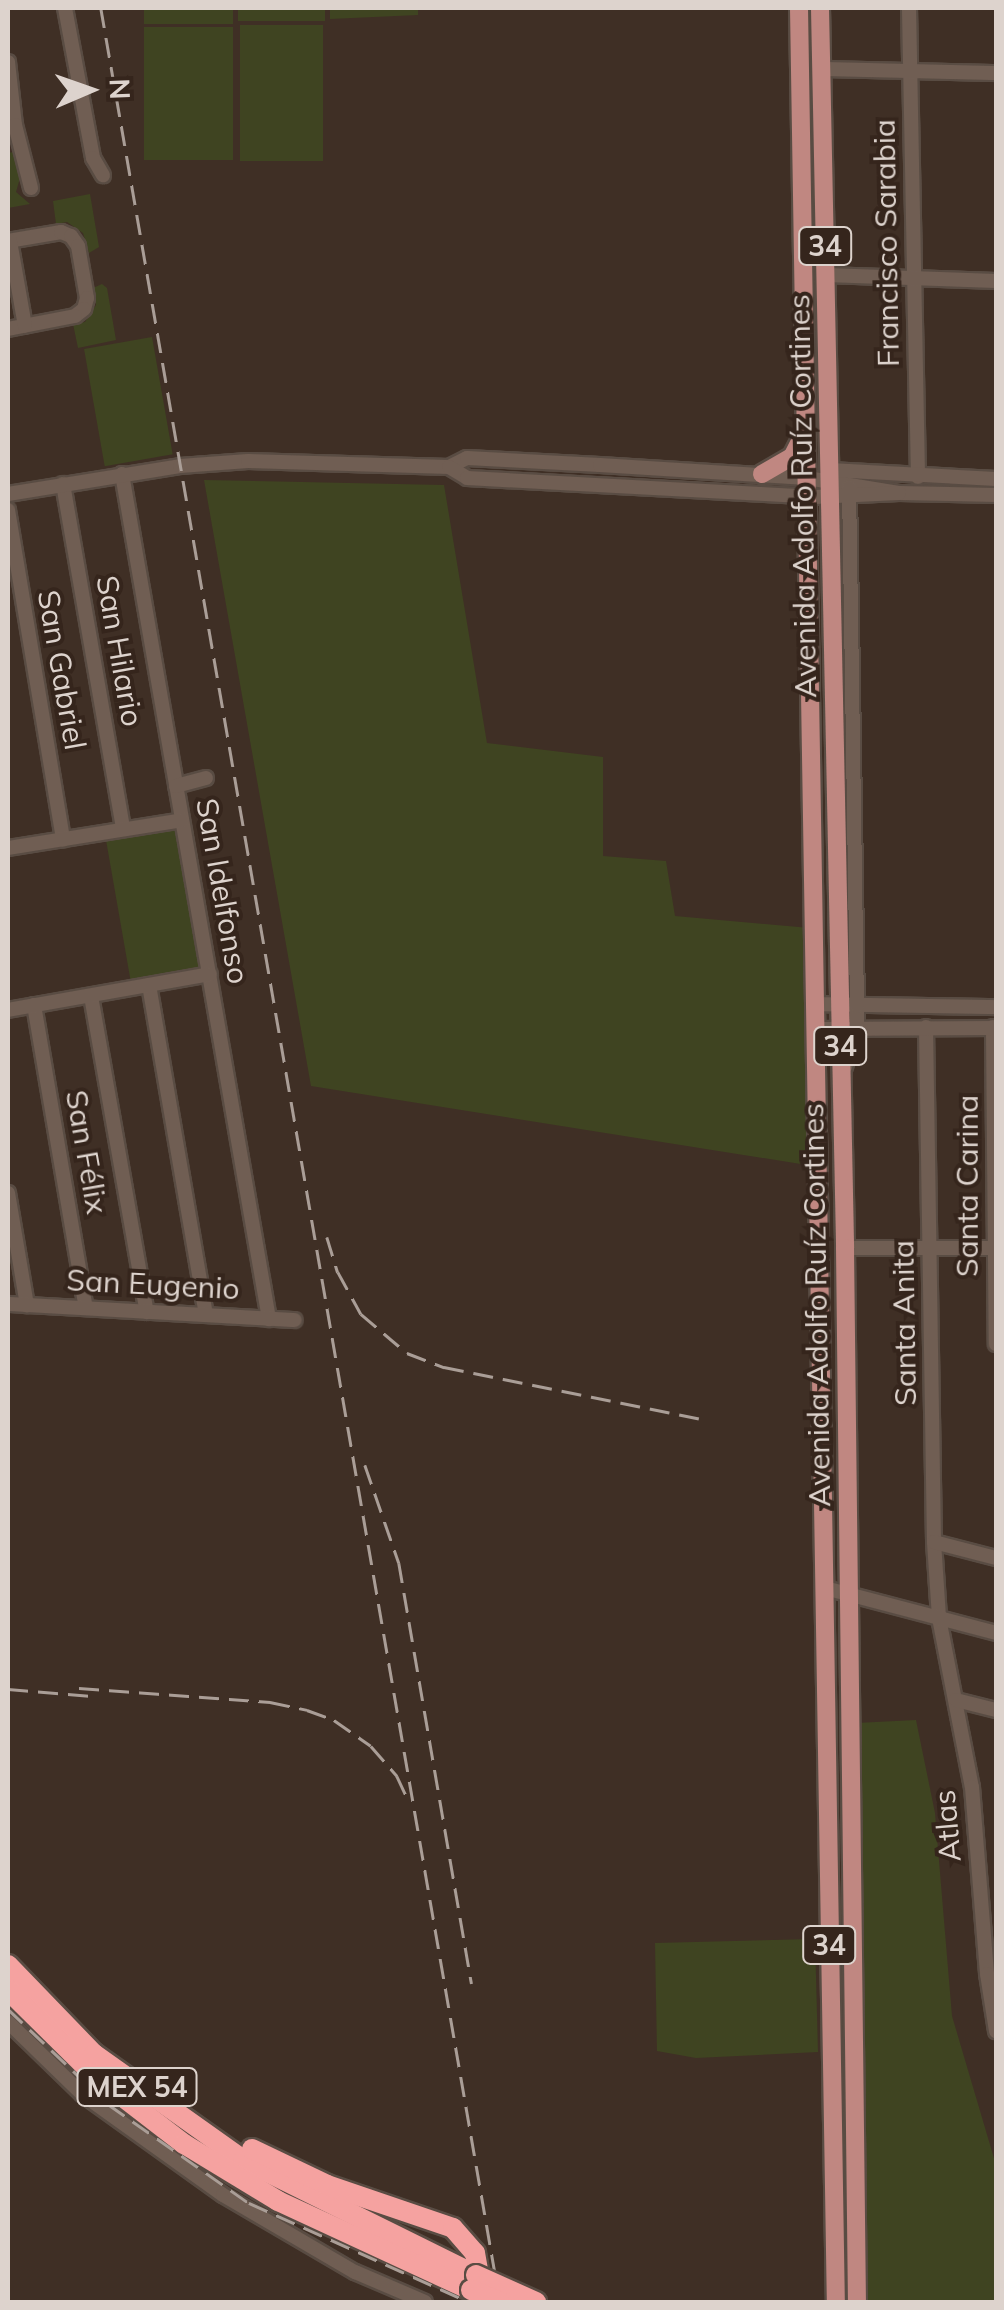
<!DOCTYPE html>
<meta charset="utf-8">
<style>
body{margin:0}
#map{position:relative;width:1004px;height:2310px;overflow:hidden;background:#3f2f25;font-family:Mulish,sans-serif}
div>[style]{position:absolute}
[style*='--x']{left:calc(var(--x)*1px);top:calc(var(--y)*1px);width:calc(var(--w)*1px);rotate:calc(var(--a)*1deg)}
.green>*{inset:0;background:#3f4421;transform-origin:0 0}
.roads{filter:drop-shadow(2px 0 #594c43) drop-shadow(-2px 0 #594c43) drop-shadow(0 2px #594c43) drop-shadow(0 -2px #594c43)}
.minor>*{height:14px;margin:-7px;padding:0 7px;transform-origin:7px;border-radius:7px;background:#705e53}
.major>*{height:18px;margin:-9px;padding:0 9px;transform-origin:9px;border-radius:9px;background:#c08781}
.highway>*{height:20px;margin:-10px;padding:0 10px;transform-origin:10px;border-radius:10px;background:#f5a2a0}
.rail>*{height:2.5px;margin-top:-1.25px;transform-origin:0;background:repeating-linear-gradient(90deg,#aa9e97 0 20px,transparent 0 30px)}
.bridges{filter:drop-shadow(2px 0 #594c43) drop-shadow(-2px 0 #594c43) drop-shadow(0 2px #594c43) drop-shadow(0 -2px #594c43)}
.highway-bridge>*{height:20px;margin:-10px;padding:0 10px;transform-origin:10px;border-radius:10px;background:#f5a2a0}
span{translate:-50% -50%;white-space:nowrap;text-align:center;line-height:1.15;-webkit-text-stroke:8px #35251c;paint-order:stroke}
.shield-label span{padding:2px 8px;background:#35251c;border:2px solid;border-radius:8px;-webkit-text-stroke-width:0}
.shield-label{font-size:28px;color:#ddd3cd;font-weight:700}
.street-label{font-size:30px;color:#ddd3cd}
.frame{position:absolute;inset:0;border:10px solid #ddd3cd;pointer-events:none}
.north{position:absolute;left:40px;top:40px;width:100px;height:100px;-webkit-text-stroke:8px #35251c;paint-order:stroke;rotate:88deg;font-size:28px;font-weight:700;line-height:40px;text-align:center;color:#ddd3cd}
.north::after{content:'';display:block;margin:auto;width:35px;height:45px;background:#ddd3cd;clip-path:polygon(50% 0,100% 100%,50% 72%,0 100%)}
</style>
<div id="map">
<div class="green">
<i style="left:144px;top:8px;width:89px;height:16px"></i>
<i style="left:238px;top:8px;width:87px;height:13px"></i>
<i style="clip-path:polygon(330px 8px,418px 8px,418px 15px,330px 19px)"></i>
<i style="left:323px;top:25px;width:136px;height:83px;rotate:90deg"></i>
<i style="left:233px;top:27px;width:133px;height:89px;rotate:90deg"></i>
<i style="clip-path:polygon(13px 152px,20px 178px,16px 192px,30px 204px,8px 208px,8px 153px)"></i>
<i style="clip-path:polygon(90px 194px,99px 247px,89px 253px,83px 233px,67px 222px,56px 224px,53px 201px)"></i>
<i style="clip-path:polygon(102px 284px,107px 288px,116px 340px,78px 348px,73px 324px,85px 322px,96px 305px,93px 288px)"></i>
<i style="left:152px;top:337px;width:119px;height:69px;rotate:80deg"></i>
<i style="clip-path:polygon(204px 480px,444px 485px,487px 743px,603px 757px,603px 856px,666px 861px,675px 916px,810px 928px,813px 1166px,311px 1086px)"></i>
<i style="clip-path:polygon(176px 827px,181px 830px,205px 966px,200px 971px,131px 983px,106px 840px)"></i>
<i style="clip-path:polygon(916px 1720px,935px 1813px,952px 2016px,996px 2165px,996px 2302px,866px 2302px,856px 1723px)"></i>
<i style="clip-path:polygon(815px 1939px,818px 2052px,696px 2058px,657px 2051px,655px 1943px)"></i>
</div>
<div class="roads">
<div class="minor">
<i style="--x:65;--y:8;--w:153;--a:79.4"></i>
<i style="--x:93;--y:158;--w:20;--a:60"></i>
<i style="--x:909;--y:8;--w:469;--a:88.9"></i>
<i style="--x:8;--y:62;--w:63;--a:83.7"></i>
<i style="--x:15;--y:125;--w:65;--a:75.7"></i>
<i style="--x:821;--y:69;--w:175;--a:1.3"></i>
<i style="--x:8;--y:241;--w:54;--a:-9.6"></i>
<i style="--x:61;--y:232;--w:11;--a:22"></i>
<i style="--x:71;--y:236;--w:12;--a:55"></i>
<i style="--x:78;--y:246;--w:53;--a:80.2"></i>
<i style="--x:87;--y:298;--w:11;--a:105"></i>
<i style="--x:84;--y:309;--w:11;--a:142"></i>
<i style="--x:75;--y:316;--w:68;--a:169"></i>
<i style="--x:10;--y:241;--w:86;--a:80"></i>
<i style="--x:826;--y:275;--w:170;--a:2"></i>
<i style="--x:449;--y:467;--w:20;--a:-27"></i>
<i style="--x:467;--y:458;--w:133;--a:3"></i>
<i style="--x:600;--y:465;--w:207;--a:3.6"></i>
<i style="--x:807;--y:478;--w:93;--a:9.3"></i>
<i style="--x:899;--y:493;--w:97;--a:1.2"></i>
<i style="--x:830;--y:470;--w:166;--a:3.1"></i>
<i style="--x:122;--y:474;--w:858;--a:80.13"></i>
<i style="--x:63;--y:484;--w:349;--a:80.1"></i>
<i style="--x:8;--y:494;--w:174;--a:-9.2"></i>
<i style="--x:180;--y:466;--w:68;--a:-4.2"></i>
<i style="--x:248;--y:461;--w:201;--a:1.7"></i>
<i style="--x:449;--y:467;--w:21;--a:31"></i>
<i style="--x:467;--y:478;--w:349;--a:3.1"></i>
<i style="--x:815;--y:497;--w:84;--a:-2.7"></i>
<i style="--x:8;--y:510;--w:334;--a:80.5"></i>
<i style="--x:176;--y:786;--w:31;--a:-15"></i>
<i style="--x:8;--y:848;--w:176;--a:-9.1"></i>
<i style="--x:149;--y:985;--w:335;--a:80.2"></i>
<i style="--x:91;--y:996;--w:321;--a:80"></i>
<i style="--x:816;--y:1004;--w:180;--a:1"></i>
<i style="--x:34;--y:1005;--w:307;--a:80.3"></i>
<i style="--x:8;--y:1010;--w:205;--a:-10.1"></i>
<i style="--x:926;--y:1027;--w:515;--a:89.11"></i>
<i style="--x:934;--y:1542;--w:76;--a:86.2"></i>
<i style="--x:939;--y:1618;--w:172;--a:79"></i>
<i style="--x:972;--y:1787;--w:188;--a:85.4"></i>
<i style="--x:987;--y:1974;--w:58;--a:81"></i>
<i style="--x:993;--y:1027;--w:317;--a:89.5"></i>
<i style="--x:816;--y:1029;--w:180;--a:-0.3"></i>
<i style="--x:845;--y:1067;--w:42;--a:-73.3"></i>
<i style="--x:857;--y:1027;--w:21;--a:-90"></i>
<i style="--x:857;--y:1006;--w:519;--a:-90.88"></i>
<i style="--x:8;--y:1193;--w:114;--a:80.4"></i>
<i style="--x:845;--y:1248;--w:150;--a:0"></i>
<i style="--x:8;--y:1304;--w:287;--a:3.2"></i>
<i style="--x:934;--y:1542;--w:64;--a:14.5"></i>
<i style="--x:825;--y:1588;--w:177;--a:14.7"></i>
<i style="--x:956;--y:1700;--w:41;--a:14"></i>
<i style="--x:8;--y:2022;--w:103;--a:44.2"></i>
<i style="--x:82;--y:2094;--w:173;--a:35.6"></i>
<i style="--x:223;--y:2195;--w:153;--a:30.3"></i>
<i style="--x:355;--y:2272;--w:76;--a:23.2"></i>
</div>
<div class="major">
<i style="--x:799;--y:8;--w:2294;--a:89.08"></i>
<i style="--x:820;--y:8;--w:1240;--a:88.84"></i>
<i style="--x:845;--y:1248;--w:1054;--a:89.35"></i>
<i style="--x:762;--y:474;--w:34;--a:-30"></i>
<i style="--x:792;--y:457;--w:25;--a:-63"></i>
</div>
<div class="highway">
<i style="--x:8;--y:1965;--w:124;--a:46"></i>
<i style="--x:94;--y:2054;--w:183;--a:35.4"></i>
<i style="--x:243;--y:2160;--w:260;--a:26.3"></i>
<i style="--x:8;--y:1990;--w:120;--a:44.7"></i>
<i style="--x:93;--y:2074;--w:115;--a:37.6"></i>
<i style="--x:184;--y:2144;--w:110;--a:31.2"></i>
<i style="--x:278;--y:2201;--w:213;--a:24.8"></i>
<i style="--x:252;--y:2149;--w:83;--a:25.6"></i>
<i style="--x:327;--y:2185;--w:133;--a:18.8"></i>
<i style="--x:453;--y:2228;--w:33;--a:49"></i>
<i style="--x:475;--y:2253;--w:29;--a:80"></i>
</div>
</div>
<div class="rail">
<i style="--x:101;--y:8;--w:2328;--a:80.13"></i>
<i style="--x:327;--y:1237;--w:37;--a:73"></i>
<i style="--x:338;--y:1272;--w:48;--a:61.3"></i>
<i style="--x:361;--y:1314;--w:60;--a:40.3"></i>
<i style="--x:407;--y:1353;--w:40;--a:21"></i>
<i style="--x:444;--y:1367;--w:269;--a:11.4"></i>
<i style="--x:365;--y:1465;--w:104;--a:70.9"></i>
<i style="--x:399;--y:1563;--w:427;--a:80.2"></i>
<i style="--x:79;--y:1688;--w:192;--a:4.2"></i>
<i style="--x:270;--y:1702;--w:38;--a:12"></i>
<i style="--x:307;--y:1710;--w:29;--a:20"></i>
<i style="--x:334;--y:1720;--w:45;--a:35.1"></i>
<i style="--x:371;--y:1746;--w:40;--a:49"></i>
<i style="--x:397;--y:1776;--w:23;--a:65"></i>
<i style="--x:8;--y:1689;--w:84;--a:4.8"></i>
<i style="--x:8;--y:2009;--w:138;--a:43.5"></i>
<i style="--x:108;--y:2104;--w:172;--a:35.1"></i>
<i style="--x:249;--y:2203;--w:241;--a:24.2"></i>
</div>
<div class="bridges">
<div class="highway-bridge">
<i style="--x:476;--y:2275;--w:66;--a:24.2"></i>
<i style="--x:471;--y:2290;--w:31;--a:22"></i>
</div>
</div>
<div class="shield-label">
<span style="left:825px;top:246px">34</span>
<span style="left:840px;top:1046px">34</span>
<span style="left:829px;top:1945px">34</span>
<span style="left:137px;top:2087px">MEX 54</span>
</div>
<div class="street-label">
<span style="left:886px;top:243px;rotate:-91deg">Francisco Sarabia</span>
<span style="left:802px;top:496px;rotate:-91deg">Avenida Adolfo Ruíz Cortines</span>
<span style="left:120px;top:651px;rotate:80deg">San Hilario</span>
<span style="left:62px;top:670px;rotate:80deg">San Gabriel</span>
<span style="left:223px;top:891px;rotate:80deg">San Idelfonso</span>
<span style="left:87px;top:1152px;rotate:80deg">San Félix</span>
<span style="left:967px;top:1186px;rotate:-90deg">Santa Carina</span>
<span style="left:153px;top:1284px;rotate:3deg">San Eugenio</span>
<span style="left:816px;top:1305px;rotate:-91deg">Avenida Adolfo Ruíz Cortines</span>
<span style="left:904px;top:1323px;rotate:-91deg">Santa Anita</span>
<span style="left:947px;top:1826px;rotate:-95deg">Atlas</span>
</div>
<div class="frame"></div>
<div class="north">N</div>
</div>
